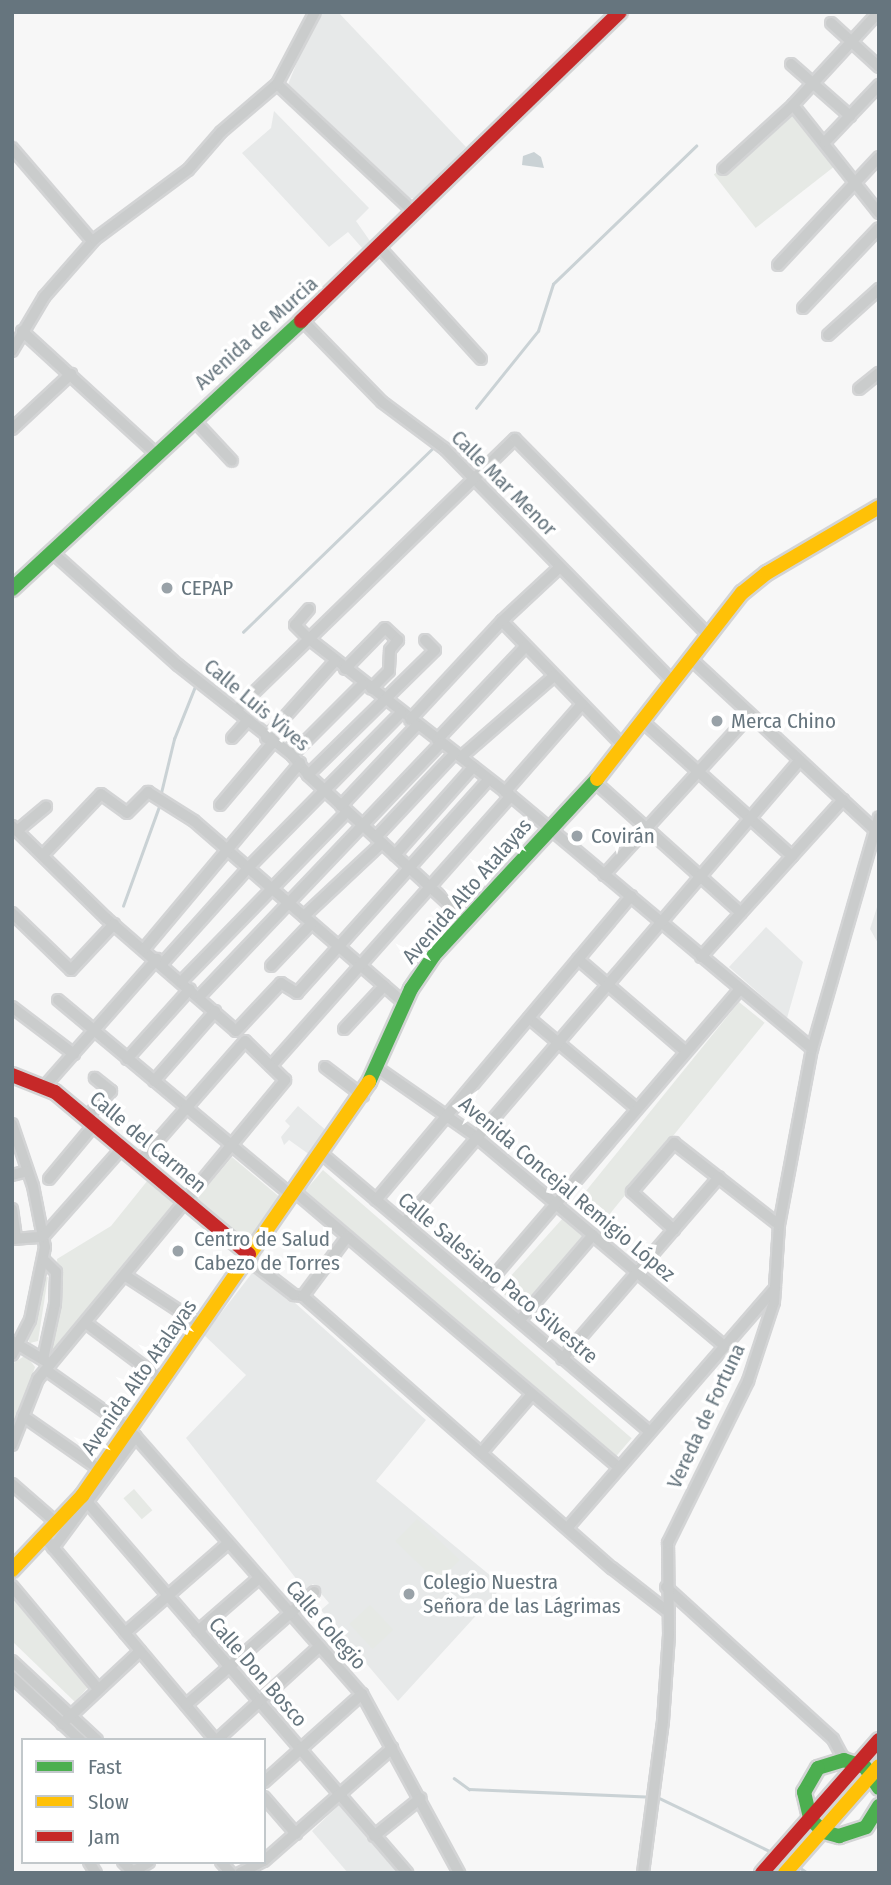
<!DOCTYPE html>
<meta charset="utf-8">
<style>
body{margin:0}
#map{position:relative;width:891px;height:1885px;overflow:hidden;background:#f7f7f7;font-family:"Fira Sans Condensed",sans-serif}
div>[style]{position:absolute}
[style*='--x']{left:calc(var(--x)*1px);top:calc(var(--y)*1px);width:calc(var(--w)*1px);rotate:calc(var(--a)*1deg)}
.built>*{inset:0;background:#e7e9e9}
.green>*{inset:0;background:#e6e9e5;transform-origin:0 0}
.water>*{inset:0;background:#cad2d5}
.stream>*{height:2.5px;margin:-1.25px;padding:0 1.25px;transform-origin:1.25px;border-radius:1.25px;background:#cad2d5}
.roads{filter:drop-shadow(2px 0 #d3d4d5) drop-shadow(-2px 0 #d3d4d5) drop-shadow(0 2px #d3d4d5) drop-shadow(0 -2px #d3d4d5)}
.street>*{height:10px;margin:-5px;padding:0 5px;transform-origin:5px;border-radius:5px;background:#cacccc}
.fast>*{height:14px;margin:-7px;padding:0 7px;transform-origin:7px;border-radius:7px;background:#4caf50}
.slow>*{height:14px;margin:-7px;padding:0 7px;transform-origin:7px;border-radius:7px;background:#ffc107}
.jam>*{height:14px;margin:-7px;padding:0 7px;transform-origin:7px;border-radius:7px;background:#c62828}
.dots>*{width:19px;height:19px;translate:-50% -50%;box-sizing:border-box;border:4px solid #fff;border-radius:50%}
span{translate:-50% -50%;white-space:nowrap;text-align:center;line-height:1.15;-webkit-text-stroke:7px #fff;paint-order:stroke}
.street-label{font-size:21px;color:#66757e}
.poi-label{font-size:21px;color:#66757e}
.left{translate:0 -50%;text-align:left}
.frame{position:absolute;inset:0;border:14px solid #66757e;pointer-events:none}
.legend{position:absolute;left:21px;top:1738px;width:245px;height:126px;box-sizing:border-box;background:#fff;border:2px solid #c2c8cb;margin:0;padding:9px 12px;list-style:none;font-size:21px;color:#66757e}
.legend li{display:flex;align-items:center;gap:14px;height:35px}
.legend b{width:35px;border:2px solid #c2c8cb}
</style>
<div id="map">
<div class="built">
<i style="clip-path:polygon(317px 12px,338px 12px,466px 147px,414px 198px,404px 199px,287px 87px)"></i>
<i style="clip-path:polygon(274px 111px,369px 208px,356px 221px,370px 241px,363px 249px,348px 232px,329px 247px,242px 153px,271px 128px)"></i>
<i style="clip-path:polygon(879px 901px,879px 945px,870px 929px)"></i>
<i style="clip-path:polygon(766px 927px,803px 962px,787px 1018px,729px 967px)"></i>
<i style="clip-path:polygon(298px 1106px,328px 1132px,310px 1155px,289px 1140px,284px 1145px,281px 1137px,290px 1126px,285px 1121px)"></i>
<i style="clip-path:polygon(256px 1268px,426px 1420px,376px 1481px,503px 1586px,398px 1701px,321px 1610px,329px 1603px,313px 1584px,305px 1590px,186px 1438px,246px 1375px,204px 1335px)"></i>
<i style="clip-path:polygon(340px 1804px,401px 1873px,348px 1873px,312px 1831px)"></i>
</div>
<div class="green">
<i style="left:795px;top:111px;width:68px;height:103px;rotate:52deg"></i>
<i style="left:739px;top:1002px;width:33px;height:257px;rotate:39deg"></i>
<i style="left:232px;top:1157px;width:68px;height:56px;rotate:40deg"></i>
<i style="left:323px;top:1170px;width:409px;height:31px;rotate:41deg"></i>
<i style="clip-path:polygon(148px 1180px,177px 1206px,55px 1349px,51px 1348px,60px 1302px,57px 1259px,111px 1226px)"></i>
<i style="left:563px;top:1218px;width:30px;height:96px;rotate:42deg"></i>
<i style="clip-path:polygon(48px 1277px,38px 1341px,30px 1343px,27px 1338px,43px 1278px)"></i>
<i style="clip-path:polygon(26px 1355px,35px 1367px,12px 1435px,12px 1364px)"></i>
<i style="left:134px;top:1489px;width:28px;height:14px;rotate:49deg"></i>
<i style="left:417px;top:1519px;width:59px;height:31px;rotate:44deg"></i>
<i style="clip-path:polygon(14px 1593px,90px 1685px,75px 1702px,12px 1641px)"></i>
<i style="left:370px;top:1605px;width:34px;height:28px;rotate:47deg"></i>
</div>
<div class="water">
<i style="clip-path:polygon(534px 152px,541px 157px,544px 168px,522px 165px,523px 156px)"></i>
</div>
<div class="stream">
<i style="--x:476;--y:408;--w:99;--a:-51.2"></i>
<i style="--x:538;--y:331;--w:49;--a:-72.3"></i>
<i style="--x:553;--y:284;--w:199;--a:-44"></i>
<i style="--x:243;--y:632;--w:267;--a:-44.1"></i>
<i style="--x:160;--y:797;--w:60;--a:-76.4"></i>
<i style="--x:174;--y:739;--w:59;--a:-68.2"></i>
<i style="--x:123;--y:906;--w:109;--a:-70.1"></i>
<i style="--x:454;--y:1778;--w:19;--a:36"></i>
<i style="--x:469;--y:1789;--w:188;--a:2.4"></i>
<i style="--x:657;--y:1797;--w:127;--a:25.6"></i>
<i style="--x:799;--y:1867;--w:11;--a:34"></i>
</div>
<div class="roads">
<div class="street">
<i style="--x:831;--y:23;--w:65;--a:42.5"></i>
<i style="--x:791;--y:64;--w:79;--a:41.4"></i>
<i style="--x:277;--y:84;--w:189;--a:43.1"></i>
<i style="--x:793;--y:105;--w:138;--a:51.5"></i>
<i style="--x:825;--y:142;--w:79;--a:-46.5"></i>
<i style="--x:12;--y:148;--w:123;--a:49.3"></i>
<i style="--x:723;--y:169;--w:95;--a:-42.4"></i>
<i style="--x:793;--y:105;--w:124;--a:-47.3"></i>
<i style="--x:380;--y:248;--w:150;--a:47.7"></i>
<i style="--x:778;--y:265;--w:148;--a:-46.9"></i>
<i style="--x:803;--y:308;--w:110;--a:-46.5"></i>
<i style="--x:303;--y:321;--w:113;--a:45.7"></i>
<i style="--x:382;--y:402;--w:79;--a:36.7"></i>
<i style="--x:445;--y:449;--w:325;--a:45.6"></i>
<i style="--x:22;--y:331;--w:180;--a:42.5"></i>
<i style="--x:828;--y:335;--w:69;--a:-42"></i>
<i style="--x:12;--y:351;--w:63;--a:-59.3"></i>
<i style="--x:44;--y:297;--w:77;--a:-48.7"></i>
<i style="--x:95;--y:239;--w:116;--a:-36.6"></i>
<i style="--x:188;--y:170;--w:50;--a:-49"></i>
<i style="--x:221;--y:132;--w:74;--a:-40.6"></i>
<i style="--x:277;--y:84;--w:81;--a:-62.2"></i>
<i style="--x:859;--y:389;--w:26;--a:-39"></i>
<i style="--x:193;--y:419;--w:57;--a:47.1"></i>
<i style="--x:12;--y:429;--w:81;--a:-43"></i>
<i style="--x:52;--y:552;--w:169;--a:41.9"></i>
<i style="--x:178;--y:665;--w:145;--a:38.3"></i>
<i style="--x:292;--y:755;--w:26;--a:51"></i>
<i style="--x:308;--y:775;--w:214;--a:42.5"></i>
<i style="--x:309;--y:609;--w:21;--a:131"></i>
<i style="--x:295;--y:625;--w:18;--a:45"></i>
<i style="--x:308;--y:638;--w:257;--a:37.9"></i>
<i style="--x:511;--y:796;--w:393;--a:40"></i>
<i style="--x:502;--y:621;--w:174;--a:45.9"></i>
<i style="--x:691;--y:659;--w:251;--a:42.9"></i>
<i style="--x:345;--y:669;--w:57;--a:-45.7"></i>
<i style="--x:385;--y:628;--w:18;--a:43"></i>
<i style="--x:398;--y:640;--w:13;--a:129"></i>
<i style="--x:390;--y:650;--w:21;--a:93"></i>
<i style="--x:389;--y:671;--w:25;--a:135"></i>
<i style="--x:236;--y:710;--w:389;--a:-44.2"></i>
<i style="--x:515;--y:439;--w:276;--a:45.4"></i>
<i style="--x:410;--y:720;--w:135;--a:-47.1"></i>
<i style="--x:502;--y:621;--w:79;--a:-43"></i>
<i style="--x:642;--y:721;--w:202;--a:42"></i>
<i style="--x:232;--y:738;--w:24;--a:-48"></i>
<i style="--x:266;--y:738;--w:103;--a:-48.1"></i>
<i style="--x:437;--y:740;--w:129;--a:-46.6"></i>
<i style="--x:292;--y:755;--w:100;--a:-45"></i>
<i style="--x:461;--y:757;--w:123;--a:-41.1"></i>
<i style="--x:308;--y:775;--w:178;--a:-44.5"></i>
<i style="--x:435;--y:650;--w:14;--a:-135"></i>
<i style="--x:595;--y:782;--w:196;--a:41.9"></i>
<i style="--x:505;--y:792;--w:117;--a:-48.8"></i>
<i style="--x:220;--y:805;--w:84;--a:-49.8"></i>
<i style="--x:341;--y:806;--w:110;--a:-46.8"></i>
<i style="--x:12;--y:826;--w:132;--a:44.4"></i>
<i style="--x:106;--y:918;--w:172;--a:41"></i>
<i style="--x:236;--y:1031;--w:66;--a:-46.8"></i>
<i style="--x:281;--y:983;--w:19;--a:32"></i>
<i style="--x:297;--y:993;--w:286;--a:-48.1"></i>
<i style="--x:17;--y:831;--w:38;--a:-40"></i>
<i style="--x:376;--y:837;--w:115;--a:-46.8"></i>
<i style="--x:43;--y:855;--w:84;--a:-46.4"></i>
<i style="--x:101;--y:794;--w:32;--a:36"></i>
<i style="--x:127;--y:813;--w:30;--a:-45"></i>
<i style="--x:148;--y:792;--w:54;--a:32.2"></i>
<i style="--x:194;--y:821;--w:279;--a:40.9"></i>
<i style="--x:395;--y:855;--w:118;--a:-48.4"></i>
<i style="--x:604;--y:875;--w:215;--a:-47.6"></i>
<i style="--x:12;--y:913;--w:82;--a:44"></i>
<i style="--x:71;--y:970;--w:63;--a:-46.9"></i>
<i style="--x:304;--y:916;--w:107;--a:-43.1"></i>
<i style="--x:144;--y:949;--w:243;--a:-50"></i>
<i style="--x:701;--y:957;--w:212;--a:-47.9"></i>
<i style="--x:578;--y:959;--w:141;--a:40.7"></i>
<i style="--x:162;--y:964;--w:129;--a:-48.1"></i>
<i style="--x:248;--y:868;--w:218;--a:-45.4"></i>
<i style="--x:271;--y:966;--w:59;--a:-46.4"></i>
<i style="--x:182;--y:981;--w:236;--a:-45.7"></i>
<i style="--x:200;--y:996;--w:349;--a:-46.4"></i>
<i style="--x:58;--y:1000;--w:304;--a:39.9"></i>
<i style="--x:12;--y:1007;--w:78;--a:37.2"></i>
<i style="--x:529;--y:1018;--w:141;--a:40.1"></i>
<i style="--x:344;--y:1029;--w:59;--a:-47.1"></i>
<i style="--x:127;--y:1059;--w:94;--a:-48"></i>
<i style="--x:271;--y:1066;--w:361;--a:-48.4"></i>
<i style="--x:325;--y:1067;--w:48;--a:37.3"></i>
<i style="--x:379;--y:1069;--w:117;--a:34.9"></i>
<i style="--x:475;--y:1136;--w:326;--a:40.1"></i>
<i style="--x:154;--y:1081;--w:93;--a:-48.9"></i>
<i style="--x:44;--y:1087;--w:171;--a:-48.6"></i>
<i style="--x:86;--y:1118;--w:37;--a:-47"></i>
<i style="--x:111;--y:1091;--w:21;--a:-141"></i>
<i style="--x:12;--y:1124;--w:65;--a:71.3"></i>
<i style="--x:33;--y:1186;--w:62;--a:78.9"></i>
<i style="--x:45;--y:1247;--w:75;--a:101.6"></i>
<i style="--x:30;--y:1320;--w:39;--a:117"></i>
<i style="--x:321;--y:1153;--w:431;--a:40.3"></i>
<i style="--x:12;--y:1175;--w:16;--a:-14"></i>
<i style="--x:49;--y:1179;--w:70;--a:-50.2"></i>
<i style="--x:294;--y:1191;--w:427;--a:40.4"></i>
<i style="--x:376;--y:1200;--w:397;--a:-50"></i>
<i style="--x:12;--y:1209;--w:30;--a:82"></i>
<i style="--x:404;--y:1223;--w:609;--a:-49.46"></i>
<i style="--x:674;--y:1230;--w:57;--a:-137.9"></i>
<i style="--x:632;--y:1192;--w:65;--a:-49.4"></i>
<i style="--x:674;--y:1143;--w:133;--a:38"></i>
<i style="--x:12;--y:1239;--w:31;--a:-4"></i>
<i style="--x:43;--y:1237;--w:119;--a:-48.4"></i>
<i style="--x:246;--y:1258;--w:61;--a:37.6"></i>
<i style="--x:294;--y:1295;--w:9;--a:6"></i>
<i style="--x:126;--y:1276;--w:90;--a:33.2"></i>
<i style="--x:483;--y:1289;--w:395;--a:-49.4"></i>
<i style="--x:303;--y:1296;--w:412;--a:41.4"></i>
<i style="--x:612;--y:1568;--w:70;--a:38"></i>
<i style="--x:303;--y:1296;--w:74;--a:-53.3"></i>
<i style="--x:520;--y:1320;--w:112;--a:-49.3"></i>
<i style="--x:86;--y:1323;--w:95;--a:36.9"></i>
<i style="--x:12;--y:1341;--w:41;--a:31"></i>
<i style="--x:43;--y:1359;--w:56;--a:-77.7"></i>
<i style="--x:55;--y:1304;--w:32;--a:-88"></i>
<i style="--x:56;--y:1272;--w:16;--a:-135"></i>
<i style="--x:562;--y:1359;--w:240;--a:-49.2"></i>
<i style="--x:46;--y:1370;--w:100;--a:35.3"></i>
<i style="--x:128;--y:1428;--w:354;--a:48.7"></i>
<i style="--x:362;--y:1694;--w:204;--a:61.5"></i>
<i style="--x:23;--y:1416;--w:94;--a:35"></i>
<i style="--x:12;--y:1445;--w:71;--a:-68.5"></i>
<i style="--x:38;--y:1379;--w:388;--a:-50.4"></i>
<i style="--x:285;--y:1080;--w:56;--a:-135.7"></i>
<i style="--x:245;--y:1041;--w:161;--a:131.2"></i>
<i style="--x:483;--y:1451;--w:75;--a:-49.3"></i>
<i style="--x:12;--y:1484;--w:62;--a:41.1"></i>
<i style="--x:82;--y:1496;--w:498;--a:49.2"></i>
<i style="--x:569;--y:1526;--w:315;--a:-49.1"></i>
<i style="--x:46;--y:1539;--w:263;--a:49.9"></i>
<i style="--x:53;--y:1548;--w:139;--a:-53.5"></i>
<i style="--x:12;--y:1586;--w:134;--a:50.1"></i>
<i style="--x:666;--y:1587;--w:226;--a:42.3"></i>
<i style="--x:833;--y:1739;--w:24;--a:62"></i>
<i style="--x:198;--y:1631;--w:81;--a:-41"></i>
<i style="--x:125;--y:1633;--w:137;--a:-41.1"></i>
<i style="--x:12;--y:1661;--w:116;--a:42.9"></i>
<i style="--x:12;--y:1677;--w:93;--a:42.8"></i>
<i style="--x:186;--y:1705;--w:171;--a:-41.4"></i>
<i style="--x:62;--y:1724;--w:107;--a:-43.1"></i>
<i style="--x:217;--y:1740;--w:139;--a:-42.4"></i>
<i style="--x:264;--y:1782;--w:132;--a:-41.9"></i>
<i style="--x:264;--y:1797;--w:49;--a:49.1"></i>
<i style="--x:374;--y:1836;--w:60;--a:-39"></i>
<i style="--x:264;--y:1861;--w:171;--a:-41.4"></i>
<i style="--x:89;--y:1862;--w:13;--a:58"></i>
<i style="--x:123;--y:1862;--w:14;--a:45"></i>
<i style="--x:221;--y:1862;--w:15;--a:48"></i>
<i style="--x:131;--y:1873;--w:21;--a:-31"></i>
<i style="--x:240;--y:1873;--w:25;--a:-27"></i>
<i style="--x:643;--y:1873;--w:153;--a:-82.5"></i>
<i style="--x:663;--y:1721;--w:86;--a:-86"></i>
<i style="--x:669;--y:1635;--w:92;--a:-90.6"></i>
<i style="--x:668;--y:1543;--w:181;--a:-63.7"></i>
<i style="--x:748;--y:1381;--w:83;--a:-71.8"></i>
<i style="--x:774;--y:1302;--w:77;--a:-86.3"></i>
<i style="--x:779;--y:1225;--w:179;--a:-79.4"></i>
<i style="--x:812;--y:1049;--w:241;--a:-73.9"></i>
</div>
<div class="fast">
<i style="--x:12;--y:589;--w:394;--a:-42.8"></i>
<i style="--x:369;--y:1082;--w:102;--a:-65.7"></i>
<i style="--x:411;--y:989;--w:41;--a:-55.9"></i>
<i style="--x:434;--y:955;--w:240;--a:-47.2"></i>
<i style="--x:879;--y:1788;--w:25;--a:-124"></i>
<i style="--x:865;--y:1767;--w:22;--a:-162"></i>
<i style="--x:844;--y:1760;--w:27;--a:163"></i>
<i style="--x:818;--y:1768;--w:28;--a:120"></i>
<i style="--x:804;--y:1792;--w:28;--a:77"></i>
<i style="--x:810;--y:1819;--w:19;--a:43"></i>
<i style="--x:824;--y:1832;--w:16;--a:15"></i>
<i style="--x:839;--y:1836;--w:28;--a:-18"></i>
<i style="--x:866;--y:1827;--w:25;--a:-58"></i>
</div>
<div class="slow">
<i style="--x:597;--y:779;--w:236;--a:-52.1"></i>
<i style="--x:742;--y:593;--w:32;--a:-39"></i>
<i style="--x:767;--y:573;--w:130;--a:-30.5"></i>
<i style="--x:12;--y:1570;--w:102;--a:-46.6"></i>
<i style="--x:82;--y:1496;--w:504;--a:-55.27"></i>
<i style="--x:785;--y:1873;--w:142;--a:-48.7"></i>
</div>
<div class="jam">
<i style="--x:301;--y:321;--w:444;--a:-44.1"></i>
<i style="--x:12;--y:1075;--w:46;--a:21.6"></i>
<i style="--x:55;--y:1092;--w:253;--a:39.9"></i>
<i style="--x:762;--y:1873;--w:177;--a:-48.7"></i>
</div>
</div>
<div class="dots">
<i style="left:167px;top:588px;background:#99a2a8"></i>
<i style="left:717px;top:721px;background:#99a2a8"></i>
<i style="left:577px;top:836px;background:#99a2a8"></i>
<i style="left:178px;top:1251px;background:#99a2a8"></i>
<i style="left:409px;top:1594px;background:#99a2a8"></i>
</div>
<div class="street-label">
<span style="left:256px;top:333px;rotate:-42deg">Avenida de Murcia</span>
<span style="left:504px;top:483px;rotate:45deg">Calle Mar Menor</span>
<span style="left:257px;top:705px;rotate:40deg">Calle Luis Vives</span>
<span style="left:467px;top:891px;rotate:-49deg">Avenida Alto Atalayas</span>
<span style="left:148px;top:1142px;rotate:40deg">Calle del Carmen</span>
<span style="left:567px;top:1189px;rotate:40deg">Avenida Concejal Remigio López</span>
<span style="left:498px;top:1278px;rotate:40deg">Calle Salesiano Paco Silvestre</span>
<span style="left:139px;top:1377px;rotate:-55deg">Avenida Alto Atalayas</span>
<span style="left:706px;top:1416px;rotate:-65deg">Vereda de Fortuna</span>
<span style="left:326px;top:1625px;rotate:49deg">Calle Colegio</span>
<span style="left:258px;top:1672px;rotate:49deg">Calle Don Bosco</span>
</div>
<div class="poi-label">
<span class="left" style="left:181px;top:588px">CEPAP</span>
<span class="left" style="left:731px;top:721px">Merca Chino</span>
<span class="left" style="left:591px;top:836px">Covirán</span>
<span class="left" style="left:194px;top:1251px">Centro de Salud<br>Cabezo de Torres</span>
<span class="left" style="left:423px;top:1594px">Colegio Nuestra<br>Señora de las Lágrimas</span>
</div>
<div class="frame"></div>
<ul class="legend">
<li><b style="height:9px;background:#4caf50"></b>Fast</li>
<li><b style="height:9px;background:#ffc107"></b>Slow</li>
<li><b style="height:9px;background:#c62828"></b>Jam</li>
</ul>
</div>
